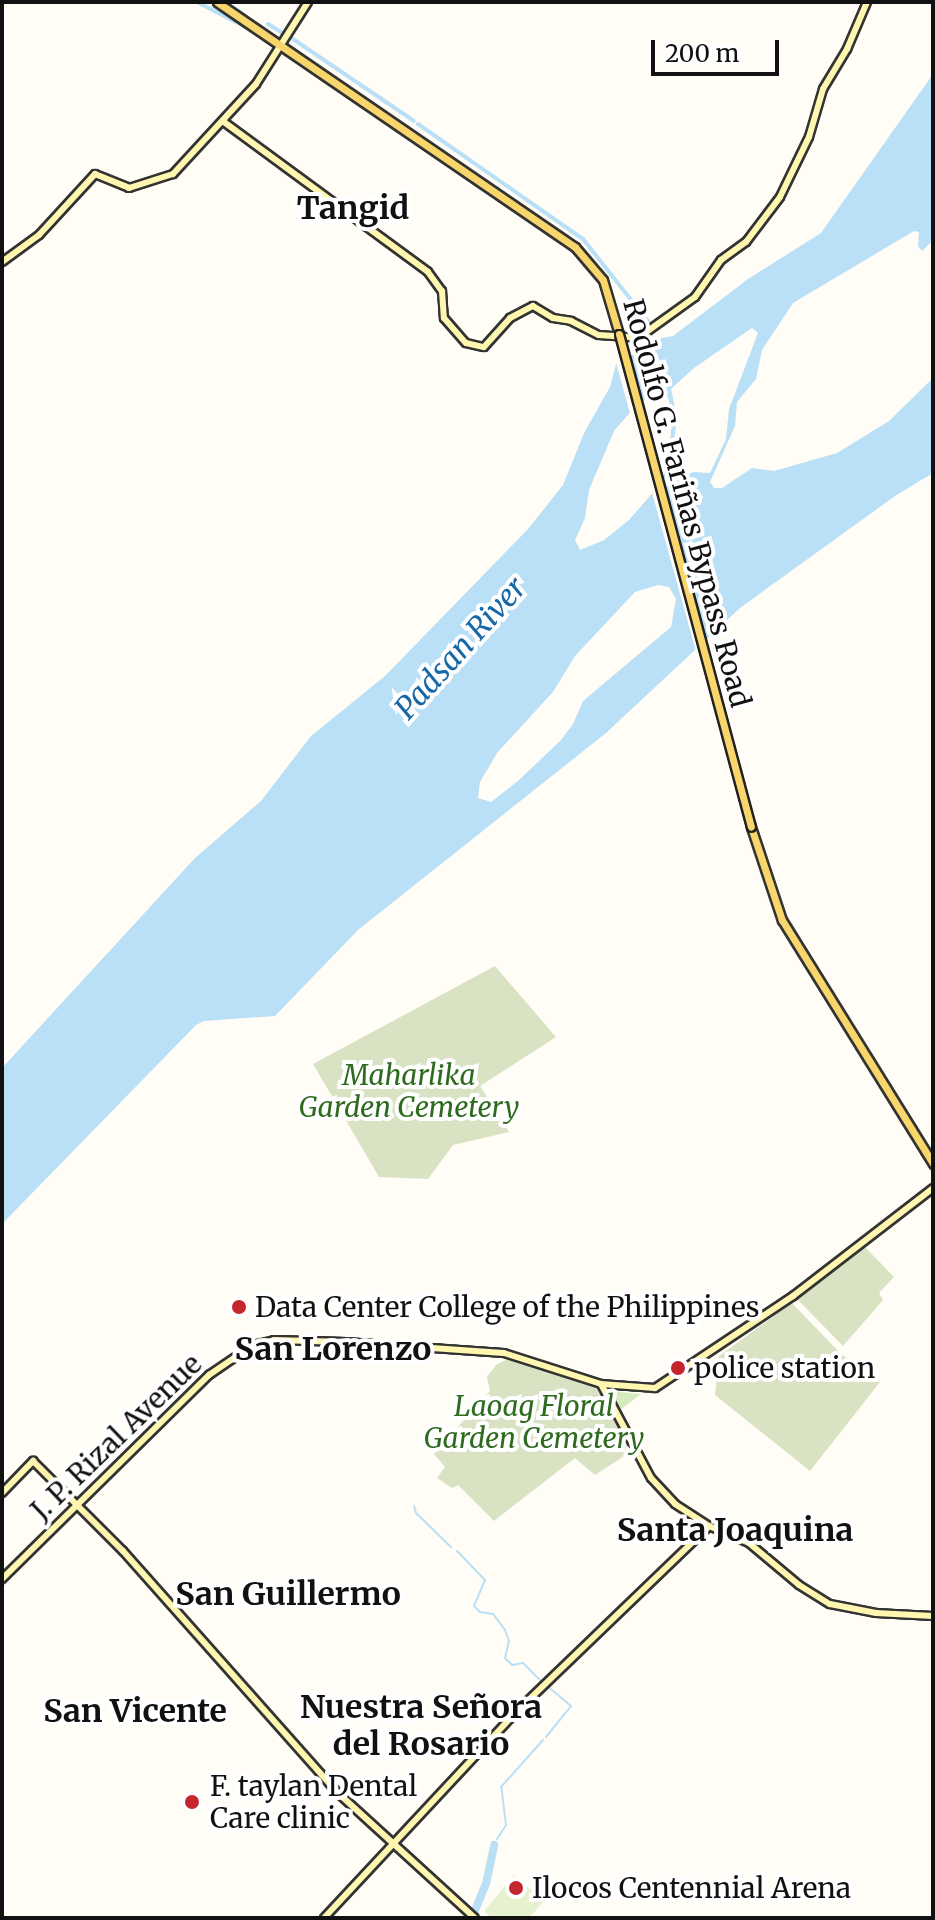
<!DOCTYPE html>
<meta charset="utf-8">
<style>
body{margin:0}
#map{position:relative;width:935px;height:1920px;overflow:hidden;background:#fffdf5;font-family:Merriweather,serif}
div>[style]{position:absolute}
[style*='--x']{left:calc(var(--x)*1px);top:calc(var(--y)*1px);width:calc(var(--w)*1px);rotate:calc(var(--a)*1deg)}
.green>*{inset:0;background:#d5ebbd}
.cemetery>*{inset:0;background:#d9e3c4}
.pitch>*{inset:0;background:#e6f2cf}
.water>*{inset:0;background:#b9e0f7}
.pier>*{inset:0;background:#fffdf5}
.stream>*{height:2px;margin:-1px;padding:0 1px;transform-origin:1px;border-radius:1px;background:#b9e0f7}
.canal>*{height:4px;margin:-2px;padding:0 2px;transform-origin:2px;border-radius:2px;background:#b9e0f7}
.river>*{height:8px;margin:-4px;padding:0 4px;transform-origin:4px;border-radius:4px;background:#b9e0f7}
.roads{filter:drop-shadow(2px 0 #333) drop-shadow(-2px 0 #333) drop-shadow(0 2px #333) drop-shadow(0 -2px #333)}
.secondary>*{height:6px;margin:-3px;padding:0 3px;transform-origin:3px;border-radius:3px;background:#fff6b0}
.primary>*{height:7px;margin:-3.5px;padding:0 3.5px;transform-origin:3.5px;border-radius:3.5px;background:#f9d66b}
.bridges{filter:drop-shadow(2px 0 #222) drop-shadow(-2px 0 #222) drop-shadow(0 2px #222) drop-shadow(0 -2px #222)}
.primary-bridge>*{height:7px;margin:-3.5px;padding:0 3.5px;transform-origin:3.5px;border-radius:3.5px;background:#f9d66b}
.dots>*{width:22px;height:22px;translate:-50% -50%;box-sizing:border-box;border:4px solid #fff;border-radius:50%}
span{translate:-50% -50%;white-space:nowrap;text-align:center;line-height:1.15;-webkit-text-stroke:8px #fff;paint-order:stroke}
.street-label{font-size:28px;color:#111}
.park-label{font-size:28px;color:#2f6b1f;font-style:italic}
.poi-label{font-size:28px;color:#111}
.left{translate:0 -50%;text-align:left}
.water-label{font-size:30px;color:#1768a6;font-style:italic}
.quarter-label{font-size:32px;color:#111;font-weight:700}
.frame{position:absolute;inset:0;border:4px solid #111;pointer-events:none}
.scale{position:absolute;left:651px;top:40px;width:128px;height:36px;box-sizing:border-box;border:4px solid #111;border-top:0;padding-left:10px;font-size:24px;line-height:28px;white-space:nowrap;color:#111;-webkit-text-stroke:6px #fff;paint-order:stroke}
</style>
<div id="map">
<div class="green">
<i style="clip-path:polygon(607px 1391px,641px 1394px,620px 1410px)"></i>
</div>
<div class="cemetery">
<i style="clip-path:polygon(495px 966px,556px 1037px,480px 1086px,509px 1132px,453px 1145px,428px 1179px,379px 1177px,313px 1064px)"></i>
<i style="clip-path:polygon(864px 1246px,894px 1277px,879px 1293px,883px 1300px,843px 1346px,796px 1298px)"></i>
<i style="clip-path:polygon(792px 1303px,841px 1354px,880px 1382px,810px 1471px,715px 1395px,719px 1356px)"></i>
<i style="clip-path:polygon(510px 1358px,594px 1385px,632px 1451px,595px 1475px,575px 1458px,494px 1521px,458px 1485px,452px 1488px,437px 1478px,445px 1467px,434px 1454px,490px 1391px,487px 1377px,496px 1365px)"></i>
</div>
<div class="pitch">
<i style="clip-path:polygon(514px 1875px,544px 1901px,529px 1918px,492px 1918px,484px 1911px)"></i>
</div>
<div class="water">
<i style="clip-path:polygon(evenodd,933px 74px,933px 240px,922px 251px,918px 246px,919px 232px,914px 231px,793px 303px,762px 350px,756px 379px,737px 402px,735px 426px,710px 482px,714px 488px,722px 488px,752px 468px,774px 471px,837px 453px,889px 421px,933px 378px,933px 473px,895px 496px,740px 608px,606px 733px,358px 930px,275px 1016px,204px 1021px,196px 1025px,2px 1224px,2px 1068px,195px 858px,261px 801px,311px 736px,385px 676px,529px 528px,563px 485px,584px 433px,610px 387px,616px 364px,662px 338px,673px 336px,748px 279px,821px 233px,933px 74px,752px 328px,758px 333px,729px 409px,726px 439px,710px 473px,693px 472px,667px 486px,665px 479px,673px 451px,677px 417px,671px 389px,694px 368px,752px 328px,933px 74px,658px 389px,664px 390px,669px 400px,671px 434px,662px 482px,629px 520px,604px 540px,580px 550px,575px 540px,585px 518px,589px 490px,614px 431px,633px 409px,658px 389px,933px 74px,658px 585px,669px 587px,676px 599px,671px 627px,583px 701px,573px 724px,561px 740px,518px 781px,491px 802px,478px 798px,480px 782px,497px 753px,553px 692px,575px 656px,635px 592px,658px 585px)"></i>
</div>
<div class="pier">
<i style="clip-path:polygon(621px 355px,642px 407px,631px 417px,615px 359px)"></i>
<i style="clip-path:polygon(658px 480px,706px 647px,697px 655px,651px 489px)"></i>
</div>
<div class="stream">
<i style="--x:414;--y:1506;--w:7;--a:74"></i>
<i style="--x:416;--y:1513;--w:49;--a:44.2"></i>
<i style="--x:457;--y:1551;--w:40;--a:46"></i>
<i style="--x:485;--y:1580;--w:28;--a:113"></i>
<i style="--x:474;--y:1606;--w:8;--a:45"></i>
<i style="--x:480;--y:1612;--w:13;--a:9"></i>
<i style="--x:493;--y:1614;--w:20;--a:53"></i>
<i style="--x:505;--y:1630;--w:12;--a:70"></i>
<i style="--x:509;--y:1641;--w:17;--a:103"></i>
<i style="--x:505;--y:1658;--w:10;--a:45"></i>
<i style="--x:512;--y:1665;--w:11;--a:-10"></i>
<i style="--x:523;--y:1663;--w:27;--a:45"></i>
<i style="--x:546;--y:1737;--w:40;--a:-51"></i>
<i style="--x:571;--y:1706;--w:30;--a:-140"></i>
<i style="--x:497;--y:1839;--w:17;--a:-57"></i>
<i style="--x:506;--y:1825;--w:38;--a:-97"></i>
<i style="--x:501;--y:1787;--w:63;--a:-48.2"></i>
</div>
<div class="canal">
<i style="--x:197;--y:2;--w:61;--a:27.4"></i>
<i style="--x:268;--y:24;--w:19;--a:32"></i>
<i style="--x:287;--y:35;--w:153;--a:34.1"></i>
<i style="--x:418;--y:124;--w:201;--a:34.9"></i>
<i style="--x:583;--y:239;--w:110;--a:51.7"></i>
</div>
<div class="river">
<i style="--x:472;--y:1918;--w:37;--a:-68"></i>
<i style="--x:486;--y:1884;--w:40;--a:-78"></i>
</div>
<div class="roads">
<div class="secondary">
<i style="--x:224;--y:122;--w:253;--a:36.3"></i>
<i style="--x:428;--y:272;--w:24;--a:54"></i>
<i style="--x:442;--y:291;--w:27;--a:86"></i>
<i style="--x:444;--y:318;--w:33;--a:49"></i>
<i style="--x:466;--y:343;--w:18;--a:13"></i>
<i style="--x:484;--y:347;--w:39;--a:-48"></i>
<i style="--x:510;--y:318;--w:26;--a:-28"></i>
<i style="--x:533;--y:306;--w:23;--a:31"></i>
<i style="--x:553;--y:318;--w:18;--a:9"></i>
<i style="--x:571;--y:321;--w:31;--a:27"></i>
<i style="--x:599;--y:335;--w:39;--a:4"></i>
<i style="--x:638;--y:338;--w:70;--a:-35.7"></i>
<i style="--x:695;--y:297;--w:45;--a:-54.9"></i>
<i style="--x:721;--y:260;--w:31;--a:-36"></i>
<i style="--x:746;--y:242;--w:56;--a:-52.9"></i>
<i style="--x:780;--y:197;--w:67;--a:-64.2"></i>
<i style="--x:809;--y:137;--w:50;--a:-73.7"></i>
<i style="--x:823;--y:89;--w:47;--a:-59"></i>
<i style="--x:847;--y:49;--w:51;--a:-66.9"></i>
<i style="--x:2;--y:262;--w:46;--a:-36.1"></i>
<i style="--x:39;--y:235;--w:83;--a:-47.4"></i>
<i style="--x:95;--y:174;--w:37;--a:22"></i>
<i style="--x:129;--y:188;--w:46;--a:-17.7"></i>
<i style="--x:173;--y:174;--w:122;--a:-47.3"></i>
<i style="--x:256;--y:84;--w:97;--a:-57.6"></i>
<i style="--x:601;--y:1384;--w:106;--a:62"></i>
<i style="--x:651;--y:1478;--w:35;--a:47"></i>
<i style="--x:675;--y:1504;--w:40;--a:32.9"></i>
<i style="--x:709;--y:1526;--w:43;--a:23"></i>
<i style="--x:749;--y:1543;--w:65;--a:40"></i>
<i style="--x:799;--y:1585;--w:36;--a:32"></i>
<i style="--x:830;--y:1604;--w:47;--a:11.1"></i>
<i style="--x:876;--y:1613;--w:57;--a:3"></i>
<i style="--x:2;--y:1493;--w:45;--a:-45.9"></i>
<i style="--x:33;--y:1461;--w:127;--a:45"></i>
<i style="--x:123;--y:1551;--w:324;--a:48.4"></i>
<i style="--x:338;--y:1793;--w:185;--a:42.4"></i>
<i style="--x:2;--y:1579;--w:291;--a:-44.6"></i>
<i style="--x:209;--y:1375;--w:53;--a:-34.3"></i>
<i style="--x:253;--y:1345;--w:22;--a:-13"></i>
<i style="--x:274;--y:1340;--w:72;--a:1.6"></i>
<i style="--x:346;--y:1342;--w:158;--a:4"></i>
<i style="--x:504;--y:1353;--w:102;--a:17.7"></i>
<i style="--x:601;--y:1384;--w:54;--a:4.2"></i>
<i style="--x:655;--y:1388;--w:166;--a:-33.7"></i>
<i style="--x:793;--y:1296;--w:177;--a:-37.6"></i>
<i style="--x:324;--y:1918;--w:280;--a:-47"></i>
<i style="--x:515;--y:1713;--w:269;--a:-43.9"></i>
</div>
<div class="primary">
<i style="--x:217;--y:2;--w:434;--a:34.4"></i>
<i style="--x:575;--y:247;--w:43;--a:49.7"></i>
<i style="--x:603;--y:280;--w:56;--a:73.5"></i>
<i style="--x:751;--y:827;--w:98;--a:71.6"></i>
<i style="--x:782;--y:920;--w:287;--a:58.2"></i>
</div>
</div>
<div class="bridges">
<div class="primary-bridge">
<i style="--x:619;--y:334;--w:510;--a:75.01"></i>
</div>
</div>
<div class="dots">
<i style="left:239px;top:1307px;background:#c4262e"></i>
<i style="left:678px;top:1368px;background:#c4262e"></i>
<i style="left:192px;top:1802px;background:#c4262e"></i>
<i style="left:516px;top:1888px;background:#c4262e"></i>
</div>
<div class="street-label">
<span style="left:687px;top:503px;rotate:75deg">Rodolfo G. Fariñas Bypass Road</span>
<span style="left:116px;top:1437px;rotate:-44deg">J. P. Rizal Avenue</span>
</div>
<div class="park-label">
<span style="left:409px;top:1091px">Maharlika<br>Garden Cemetery</span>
<span style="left:534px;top:1422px">Laoag Floral<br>Garden Cemetery</span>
</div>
<div class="poi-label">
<span class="left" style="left:255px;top:1307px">Data Center College of the Philippines</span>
<span class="left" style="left:694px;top:1368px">police station</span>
<span class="left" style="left:210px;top:1802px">F. taylan Dental<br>Care clinic</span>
<span class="left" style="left:532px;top:1888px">Ilocos Centennial Arena</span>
</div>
<div class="water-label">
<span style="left:460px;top:648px;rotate:-48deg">Padsan River</span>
</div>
<div class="quarter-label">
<span style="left:353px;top:208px">Tangid</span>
<span style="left:333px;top:1349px">San Lorenzo</span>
<span style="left:735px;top:1530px">Santa Joaquina</span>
<span style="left:288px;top:1594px">San Guillermo</span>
<span style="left:421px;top:1726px">Nuestra Señora<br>del Rosario</span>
<span style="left:135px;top:1711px">San Vicente</span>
</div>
<div class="frame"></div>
<div class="scale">200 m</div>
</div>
